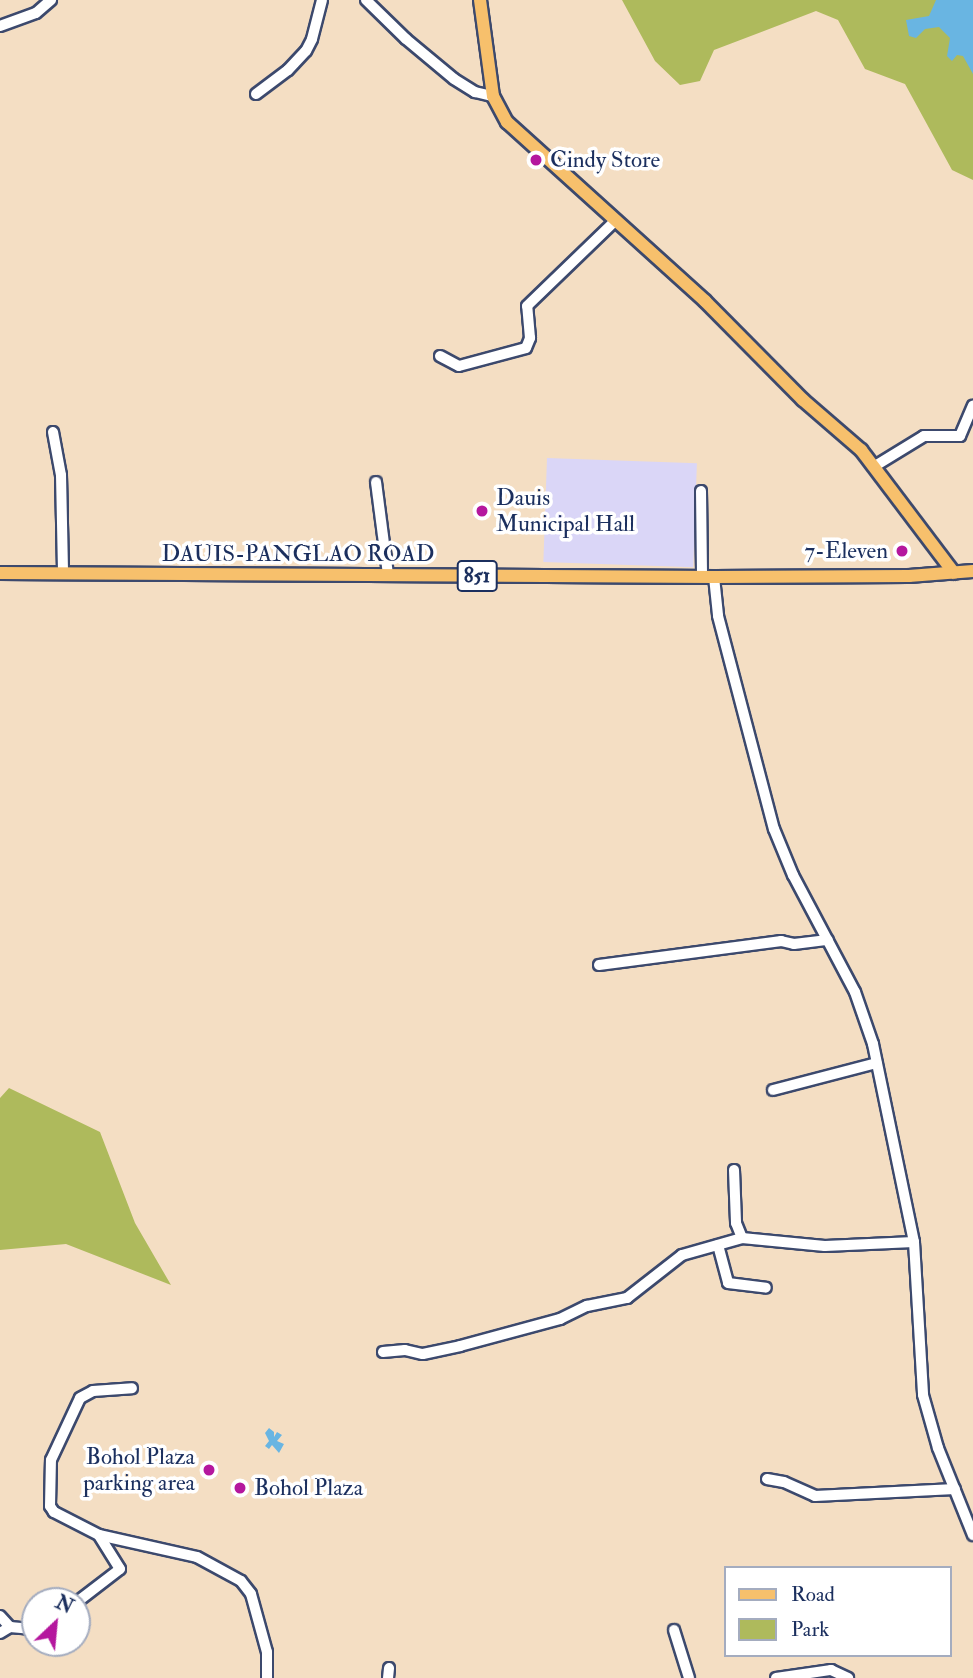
<!DOCTYPE html>
<style>
body{margin:0}
#map{position:relative;width:973px;height:1678px;overflow:hidden;background:#f4dec3;font-family:"IM FELL Double Pica",serif}
div>[style]{position:absolute}
[style*='--x']{left:calc(var(--x)*1px);top:calc(var(--y)*1px);width:calc(var(--w)*1px);rotate:calc(var(--a)*1deg)}
.built>*{inset:0;background:#dad6f7;transform-origin:0 0}
.green>*{inset:0;background:#aeba5c}
.water>*{inset:0;background:#69b5e2}
.roads{filter:drop-shadow(2px 0 #3c496d) drop-shadow(-2px 0 #3c496d) drop-shadow(0 2px #3c496d) drop-shadow(0 -2px #3c496d)}
.minor>*{height:10px;margin:-5px;padding:0 5px;transform-origin:5px;border-radius:5px;background:#fff}
.major>*{height:12px;margin:-6px;padding:0 6px;transform-origin:6px;border-radius:6px;background:#f7c06c}
.dots>*{width:19px;height:19px;translate:-50% -50%;box-sizing:border-box;border:4px solid #fff;border-radius:50%}
span{translate:-50% -50%;white-space:nowrap;text-align:center;line-height:1.15;-webkit-text-stroke:7px #fff;paint-order:stroke}
.shield-label span{padding:2px 5px;background:#fff;border:2px solid;border-radius:5px;-webkit-text-stroke-width:0}
.shield-label{font-size:21px;color:#1b2f5e;font-weight:700}
.poi-label{font-size:23px;color:#1b2f5e}
.left{translate:0 -50%;text-align:left}
.right{translate:-100% -50%;text-align:right}
.street-label{font-size:23px;color:#1b2f5e}
.legend{position:absolute;left:724px;top:1566px;width:228px;height:91px;box-sizing:border-box;background:#fff;border:2px solid #a4acbf;margin:0;padding:9px 12px;list-style:none;font-size:21px;color:#1b2f5e}
.legend li{display:flex;align-items:center;gap:14px;height:35px}
.legend b{width:35px;border:2px solid #a4acbf}
.north{position:absolute;left:21px;top:1587px;width:70px;height:70px;box-sizing:border-box;background:#fff;border:2px solid #a4acbf;border-radius:50%;rotate:26deg;font-size:19px;font-weight:700;line-height:28px;text-align:center;color:#1b2f5e}
.north::after{content:'';display:block;margin:auto;width:24px;height:32px;background:#b5179e;clip-path:polygon(50% 0,100% 100%,50% 72%,0 100%)}
</style>
<div id="map">
<div class="built">
<i style="left:547px;top:458px;width:150px;height:104px;rotate:2deg"></i>
</div>
<div class="green">
<i style="clip-path:polygon(622px 0,943px 0,973px 61px,973px 180px,952px 170px,905px 84px,865px 69px,838px 20px,816px 11px,714px 50px,700px 81px,680px 85px,655px 61px)"></i>
<i style="clip-path:polygon(9px 1088px,100px 1132px,135px 1223px,171px 1285px,66px 1244px,0 1250px,0 1098px)"></i>
</div>
<div class="water">
<i style="clip-path:polygon(936px 0,973px 0,973px 74px,963px 56px,957px 55px,952px 61px,947px 56px,950px 38px,939px 27px,925px 29px,916px 38px,909px 36px,906px 20px,929px 16px)"></i>
<i style="clip-path:polygon(269px 1428px,274px 1432px,274px 1437px,277px 1432px,282px 1435px,277px 1441px,284px 1444px,279px 1453px,272px 1445px,269px 1449px,265px 1446px,269px 1441px,265px 1433px)"></i>
</div>
<div class="roads">
<div class="minor">
<i style="--x:366;--y:0;--w:56;--a:44.3"></i>
<i style="--x:406;--y:39;--w:62;--a:39.8"></i>
<i style="--x:454;--y:79;--w:25;--a:32"></i>
<i style="--x:475;--y:92;--w:18;--a:13"></i>
<i style="--x:0;--y:26;--w:38;--a:-20"></i>
<i style="--x:36;--y:13;--w:20;--a:-41"></i>
<i style="--x:256;--y:94;--w:40;--a:-37"></i>
<i style="--x:288;--y:70;--w:26;--a:-47"></i>
<i style="--x:306;--y:51;--w:13;--a:-63"></i>
<i style="--x:312;--y:39;--w:40;--a:-75.6"></i>
<i style="--x:440;--y:356;--w:21;--a:28"></i>
<i style="--x:459;--y:366;--w:69;--a:-15"></i>
<i style="--x:526;--y:348;--w:11;--a:-68"></i>
<i style="--x:530;--y:338;--w:32;--a:-95"></i>
<i style="--x:527;--y:306;--w:122;--a:-44"></i>
<i style="--x:53;--y:432;--w:44;--a:79.5"></i>
<i style="--x:61;--y:475;--w:99;--a:88.8"></i>
<i style="--x:875;--y:466;--w:57;--a:-31.5"></i>
<i style="--x:924;--y:436;--w:36;--a:0"></i>
<i style="--x:960;--y:436;--w:33;--a:-67"></i>
<i style="--x:376;--y:482;--w:94;--a:82.6"></i>
<i style="--x:701;--y:491;--w:86;--a:89.3"></i>
<i style="--x:714;--y:577;--w:39;--a:84"></i>
<i style="--x:718;--y:616;--w:220;--a:75.3"></i>
<i style="--x:774;--y:829;--w:50;--a:67.6"></i>
<i style="--x:793;--y:875;--w:132;--a:62.1"></i>
<i style="--x:855;--y:992;--w:55;--a:70.9"></i>
<i style="--x:873;--y:1044;--w:202;--a:78.3"></i>
<i style="--x:914;--y:1242;--w:153;--a:86.6"></i>
<i style="--x:923;--y:1395;--w:55;--a:74.2"></i>
<i style="--x:938;--y:1448;--w:94;--a:68.1"></i>
<i style="--x:599;--y:965;--w:184;--a:-7.5"></i>
<i style="--x:781;--y:941;--w:13;--a:13"></i>
<i style="--x:794;--y:944;--w:34;--a:-7"></i>
<i style="--x:773;--y:1090;--w:107;--a:-14.6"></i>
<i style="--x:734;--y:1170;--w:53;--a:87.8"></i>
<i style="--x:736;--y:1223;--w:16;--a:68"></i>
<i style="--x:718;--y:1245;--w:39;--a:75"></i>
<i style="--x:728;--y:1283;--w:38;--a:7"></i>
<i style="--x:383;--y:1352;--w:22;--a:-5"></i>
<i style="--x:405;--y:1350;--w:18;--a:13"></i>
<i style="--x:423;--y:1354;--w:38;--a:-12"></i>
<i style="--x:460;--y:1346;--w:104;--a:-15.1"></i>
<i style="--x:560;--y:1319;--w:30;--a:-26"></i>
<i style="--x:587;--y:1306;--w:41;--a:-11.3"></i>
<i style="--x:627;--y:1298;--w:70;--a:-38"></i>
<i style="--x:682;--y:1255;--w:62;--a:-15.8"></i>
<i style="--x:742;--y:1238;--w:83;--a:5.5"></i>
<i style="--x:825;--y:1246;--w:89;--a:-2.6"></i>
<i style="--x:767;--y:1479;--w:17;--a:10"></i>
<i style="--x:784;--y:1482;--w:34;--a:24"></i>
<i style="--x:815;--y:1496;--w:140;--a:-2.9"></i>
<i style="--x:99;--y:1535;--w:51;--a:-152.9"></i>
<i style="--x:54;--y:1512;--w:7;--a:-124"></i>
<i style="--x:50;--y:1506;--w:46;--a:-88.8"></i>
<i style="--x:51;--y:1460;--w:68;--a:-64.9"></i>
<i style="--x:80;--y:1398;--w:15;--a:-28"></i>
<i style="--x:93;--y:1391;--w:39;--a:-4"></i>
<i style="--x:77;--y:1602;--w:54;--a:-37.5"></i>
<i style="--x:120;--y:1569;--w:40;--a:-122"></i>
<i style="--x:99;--y:1535;--w:100;--a:12.7"></i>
<i style="--x:197;--y:1557;--w:50;--a:28.6"></i>
<i style="--x:241;--y:1581;--w:16;--a:52"></i>
<i style="--x:251;--y:1594;--w:60;--a:74.6"></i>
<i style="--x:267;--y:1652;--w:26;--a:90"></i>
<i style="--x:0;--y:1616;--w:15;--a:48"></i>
<i style="--x:674;--y:1630;--w:50;--a:72.6"></i>
<i style="--x:0;--y:1633;--w:12;--a:-31"></i>
<i style="--x:10;--y:1627;--w:25;--a:5"></i>
<i style="--x:388;--y:1678;--w:10;--a:-84"></i>
<i style="--x:776;--y:1678;--w:56;--a:-8.3"></i>
<i style="--x:831;--y:1670;--w:19;--a:25"></i>
</div>
<div class="major">
<i style="--x:480;--y:0;--w:97;--a:82.3"></i>
<i style="--x:493;--y:96;--w:30;--a:62"></i>
<i style="--x:507;--y:122;--w:267;--a:42.1"></i>
<i style="--x:705;--y:301;--w:139;--a:45.3"></i>
<i style="--x:803;--y:400;--w:77;--a:40.8"></i>
<i style="--x:861;--y:450;--w:154;--a:52.9"></i>
<i style="--x:0;--y:573;--w:714;--a:0.32"></i>
<i style="--x:714;--y:577;--w:195;--a:-0.3"></i>
<i style="--x:909;--y:576;--w:64;--a:-4.5"></i>
</div>
</div>
<div class="dots">
<i style="left:536px;top:160px;background:#b5179e"></i>
<i style="left:482px;top:511px;background:#b5179e"></i>
<i style="left:902px;top:551px;background:#b5179e"></i>
<i style="left:209px;top:1470px;background:#b5179e"></i>
<i style="left:240px;top:1488px;background:#b5179e"></i>
</div>
<div class="shield-label">
<span style="left:477px;top:576px">851</span>
</div>
<div class="poi-label">
<span class="left" style="left:550px;top:160px">Cindy Store</span>
<span class="left" style="left:496px;top:511px">Dauis<br>Municipal Hall</span>
<span class="right" style="left:888px;top:551px">7-Eleven</span>
<span class="right" style="left:195px;top:1470px">Bohol Plaza<br>parking area</span>
<span class="left" style="left:254px;top:1488px">Bohol Plaza</span>
</div>
<div class="street-label">
<span style="left:298px;top:554px">DAUIS-PANGLAO ROAD</span>
</div>
<ul class="legend">
<li><b style="height:9px;background:#f7c06c"></b>Road</li>
<li><b style="height:19px;background:#aeba5c"></b>Park</li>
</ul>
<div class="north">N</div>
</div>
